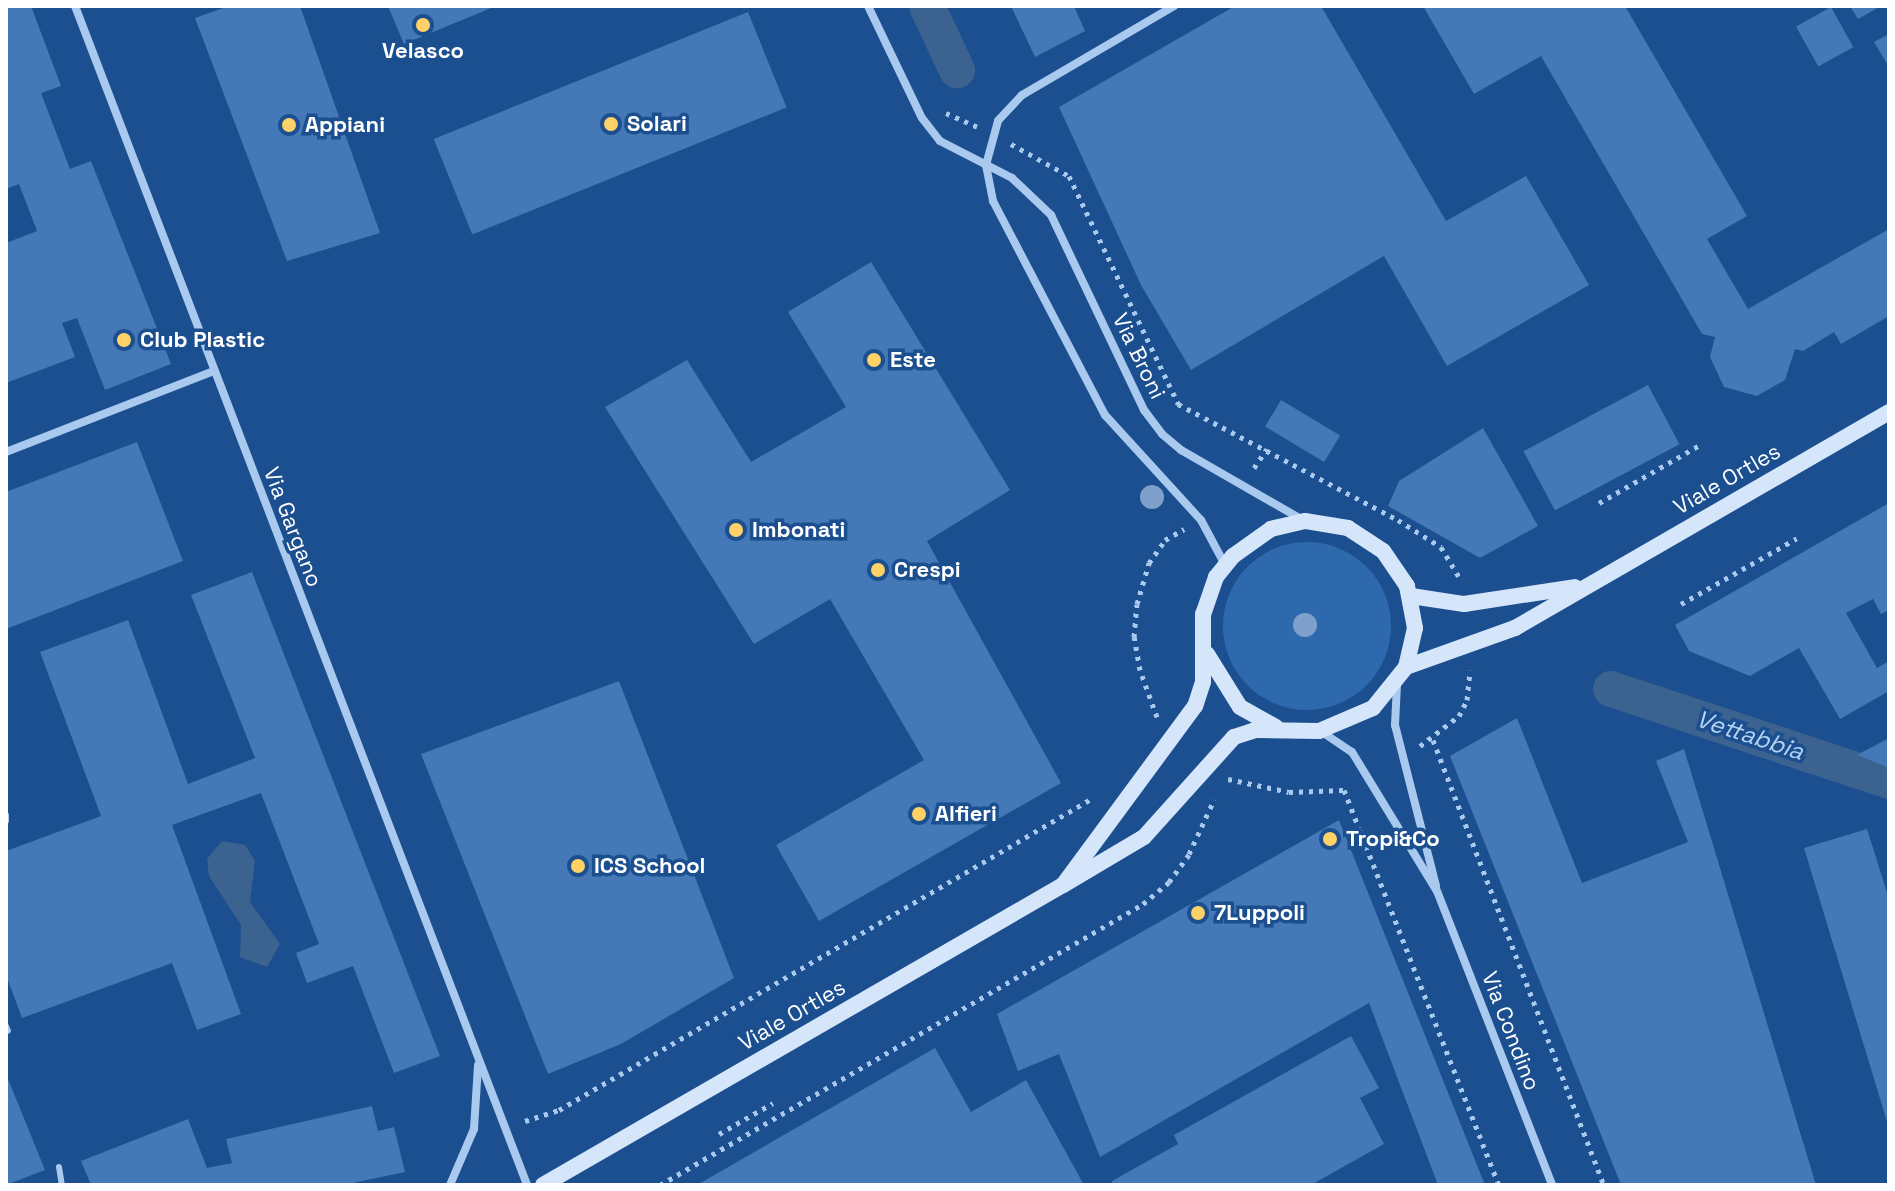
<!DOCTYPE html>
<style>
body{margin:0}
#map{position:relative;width:1895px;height:1191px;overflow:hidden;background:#1b4f8f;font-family:"Space Grotesk",sans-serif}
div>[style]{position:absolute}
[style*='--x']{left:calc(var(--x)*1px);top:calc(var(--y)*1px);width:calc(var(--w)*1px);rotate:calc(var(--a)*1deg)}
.green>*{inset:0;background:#2e69ad}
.round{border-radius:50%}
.water>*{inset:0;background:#3c6290}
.canal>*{height:36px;margin:-18px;padding:0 18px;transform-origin:18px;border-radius:18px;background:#3c6290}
.building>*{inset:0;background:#4478b7;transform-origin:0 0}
.path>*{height:5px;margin-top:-2.5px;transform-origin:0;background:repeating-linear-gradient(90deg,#a9c9ee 0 4px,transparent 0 10px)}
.lane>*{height:6px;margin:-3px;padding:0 3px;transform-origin:3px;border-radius:3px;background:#a9c9ee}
.street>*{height:8px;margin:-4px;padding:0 4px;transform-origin:4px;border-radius:4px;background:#a9c9ee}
.secondary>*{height:16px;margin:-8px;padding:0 8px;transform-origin:8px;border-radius:8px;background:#d6e6fa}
.trees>*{width:24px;height:24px;margin:-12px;border-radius:50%;background:#7ea0ca}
.dots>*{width:22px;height:22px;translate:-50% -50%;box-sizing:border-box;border:4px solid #1b4f8f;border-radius:50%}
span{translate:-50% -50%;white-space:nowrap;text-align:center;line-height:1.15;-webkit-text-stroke:7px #1b4f8f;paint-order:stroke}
.poi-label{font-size:22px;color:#fff;font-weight:700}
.left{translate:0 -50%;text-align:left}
.street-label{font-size:22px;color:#fff}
.water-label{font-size:24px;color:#b5d3f5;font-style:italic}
.frame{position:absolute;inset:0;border:8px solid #fff;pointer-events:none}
</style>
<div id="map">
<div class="green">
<i class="round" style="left:1223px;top:542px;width:168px;height:168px"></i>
</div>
<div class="water">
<i style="clip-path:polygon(222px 841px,245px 845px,255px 861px,250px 902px,280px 944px,267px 967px,240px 957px,241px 925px,209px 876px,207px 859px)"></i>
</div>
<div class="canal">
<i style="--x:927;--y:6;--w:71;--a:64.9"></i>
<i style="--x:1611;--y:689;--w:293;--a:18.3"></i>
</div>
<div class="building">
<i style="clip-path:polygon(6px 6px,31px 6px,61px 86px,41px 93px,70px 169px,91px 161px,171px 364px,105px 390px,77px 318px,62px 323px,75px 357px,6px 383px,6px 243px,37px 231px,19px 184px,6px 189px)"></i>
<i style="clip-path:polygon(229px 6px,300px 6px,380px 233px,287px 261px,195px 18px)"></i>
<i style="clip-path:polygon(388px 6px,496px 6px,404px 44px)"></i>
<i style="clip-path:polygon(1011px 6px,1074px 6px,1085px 31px,1035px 57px)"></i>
<i style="clip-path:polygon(1235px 6px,1321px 6px,1446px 221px,1526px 176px,1589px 285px,1447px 366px,1384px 256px,1191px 370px,1141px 285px,1059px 107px)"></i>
<i style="clip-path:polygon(1423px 6px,1625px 6px,1747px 216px,1707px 239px,1748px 309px,1889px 229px,1889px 316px,1841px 344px,1834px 332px,1803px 351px,1795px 349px,1785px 380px,1757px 396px,1724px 387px,1710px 357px,1715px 337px,1702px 334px,1541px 56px,1474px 94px)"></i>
<i style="clip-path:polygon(1850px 6px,1881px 6px,1858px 19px)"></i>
<i style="left:1831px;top:7px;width:46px;height:40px;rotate:61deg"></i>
<i style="left:748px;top:12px;width:103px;height:339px;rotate:68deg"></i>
<i style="clip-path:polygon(1889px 34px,1889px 67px,1874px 42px)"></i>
<i style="clip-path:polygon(871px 262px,1010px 490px,927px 541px,1061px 783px,819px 921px,776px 845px,924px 760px,830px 599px,754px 644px,605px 407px,687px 360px,751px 462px,846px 407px,788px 312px)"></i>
<i style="left:1648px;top:385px;width:67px;height:141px;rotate:62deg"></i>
<i style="left:1281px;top:400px;width:69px;height:31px;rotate:31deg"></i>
<i style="clip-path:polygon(1483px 428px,1538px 526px,1480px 558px,1388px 506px,1399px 481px)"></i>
<i style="clip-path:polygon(137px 442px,183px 561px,6px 629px,6px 492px)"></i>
<i style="clip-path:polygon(1889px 503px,1889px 610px,1881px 614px,1873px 599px,1846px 613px,1877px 668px,1889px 661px,1889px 691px,1840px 719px,1799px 648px,1750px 676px,1689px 651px,1675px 625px)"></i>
<i style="clip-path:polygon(252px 572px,440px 1056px,394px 1073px,353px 966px,307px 983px,296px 953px,319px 944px,261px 793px,172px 825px,241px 1014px,197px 1030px,172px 963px,22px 1018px,6px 975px,6px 851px,101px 816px,40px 652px,128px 620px,188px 784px,255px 758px,191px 595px)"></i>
<i style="clip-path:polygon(619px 681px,734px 978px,621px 1044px,548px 1074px,421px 754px)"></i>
<i style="clip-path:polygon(1517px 718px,1582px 883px,1688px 842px,1656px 761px,1684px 749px,1816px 1185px,1621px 1185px,1450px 756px)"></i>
<i style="clip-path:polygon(1889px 738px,1889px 768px,1857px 755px)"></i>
<i style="clip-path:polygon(1339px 820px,1485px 1185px,1438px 1185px,1369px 1003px,1100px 1157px,1059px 1054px,1018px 1071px,997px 1014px)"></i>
<i style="clip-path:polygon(1867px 829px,1889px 899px,1888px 1125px,1804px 848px)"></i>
<i style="clip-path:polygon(1351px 1036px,1379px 1088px,1360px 1098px,1384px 1144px,1311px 1185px,1113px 1185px,1112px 1181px,1178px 1144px,1174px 1135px)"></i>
<i style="clip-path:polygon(935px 1048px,971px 1112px,1026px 1080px,1084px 1185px,697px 1185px)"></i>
<i style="clip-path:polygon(6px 1074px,45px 1170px,6px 1185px)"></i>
<i style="clip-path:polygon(372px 1106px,378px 1131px,394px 1127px,405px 1172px,343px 1185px,91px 1185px,81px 1161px,188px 1119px,207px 1168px,232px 1163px,226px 1139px)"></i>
</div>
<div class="path">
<i style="--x:946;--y:113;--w:34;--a:24"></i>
<i style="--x:1011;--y:144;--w:66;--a:28.9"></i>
<i style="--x:1069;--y:176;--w:253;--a:64.4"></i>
<i style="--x:1178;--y:404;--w:249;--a:27.8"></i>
<i style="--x:1398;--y:520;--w:51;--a:32.1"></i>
<i style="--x:1441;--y:547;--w:35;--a:59"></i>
<i style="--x:1254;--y:468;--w:23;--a:-56"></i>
<i style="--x:1599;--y:503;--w:116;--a:-29.9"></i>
<i style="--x:1681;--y:604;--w:133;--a:-29.6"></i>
<i style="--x:1157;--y:717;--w:50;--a:-109.9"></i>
<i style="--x:1140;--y:670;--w:34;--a:-100"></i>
<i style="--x:1134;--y:637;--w:33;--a:-85"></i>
<i style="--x:1137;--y:604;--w:43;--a:-73.7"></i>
<i style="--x:1149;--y:563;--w:28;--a:-55"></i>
<i style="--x:1165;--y:540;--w:22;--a:-30"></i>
<i style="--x:1433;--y:740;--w:477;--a:69"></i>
<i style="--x:1420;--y:746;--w:49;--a:-37.6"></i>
<i style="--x:1459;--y:716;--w:18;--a:-63"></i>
<i style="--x:1467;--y:700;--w:30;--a:-84"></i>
<i style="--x:1228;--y:779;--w:62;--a:12"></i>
<i style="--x:1289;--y:792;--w:55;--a:-2.1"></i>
<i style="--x:1344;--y:790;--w:424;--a:68.6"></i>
<i style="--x:525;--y:1121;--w:36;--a:-18"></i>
<i style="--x:559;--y:1110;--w:618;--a:-30.3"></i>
<i style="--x:719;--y:1134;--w:62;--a:-29.9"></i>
<i style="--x:660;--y:1185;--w:559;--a:-30.19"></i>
<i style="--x:1143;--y:904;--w:34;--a:-40"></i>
<i style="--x:1169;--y:882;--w:34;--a:-54"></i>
<i style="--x:1189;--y:854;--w:60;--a:-65.2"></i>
</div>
<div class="lane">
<i style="--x:6;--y:815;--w:6;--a:90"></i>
<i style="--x:6;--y:1026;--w:5;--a:68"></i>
<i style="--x:59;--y:1167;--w:18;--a:81"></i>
</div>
<div class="street">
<i style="--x:75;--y:6;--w:1263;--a:69.02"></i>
<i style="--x:868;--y:6;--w:124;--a:64.3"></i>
<i style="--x:922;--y:118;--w:29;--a:52"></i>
<i style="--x:940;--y:141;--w:81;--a:27.2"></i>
<i style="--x:1012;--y:178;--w:54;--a:43.5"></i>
<i style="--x:1051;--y:215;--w:216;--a:64.5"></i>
<i style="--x:1144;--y:410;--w:30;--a:53"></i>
<i style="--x:1162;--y:434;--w:25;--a:40"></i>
<i style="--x:1181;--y:450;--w:138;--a:29.9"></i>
<i style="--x:1174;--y:6;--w:176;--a:149.6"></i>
<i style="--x:1022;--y:95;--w:35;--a:133"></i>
<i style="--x:998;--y:121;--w:46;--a:105.3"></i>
<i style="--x:986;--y:165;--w:37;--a:79"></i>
<i style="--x:993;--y:201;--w:242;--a:62.4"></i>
<i style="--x:1105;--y:415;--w:142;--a:47.6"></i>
<i style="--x:1201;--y:520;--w:51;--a:61.9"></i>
<i style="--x:6;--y:452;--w:223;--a:-21.3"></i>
<i style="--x:1397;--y:684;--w:41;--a:92.8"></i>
<i style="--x:1395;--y:725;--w:166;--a:75.7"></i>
<i style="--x:1322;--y:732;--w:36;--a:34"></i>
<i style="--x:1352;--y:752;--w:163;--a:58.6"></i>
<i style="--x:1437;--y:891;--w:316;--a:68.6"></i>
<i style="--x:450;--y:1185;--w:61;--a:-66.8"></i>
<i style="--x:474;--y:1129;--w:64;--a:-86.4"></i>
</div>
<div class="secondary">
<i style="--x:1411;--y:596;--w:54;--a:8.6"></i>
<i style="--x:1464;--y:604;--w:112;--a:-8.7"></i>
<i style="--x:1207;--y:654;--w:62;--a:58.1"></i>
<i style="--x:1240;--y:707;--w:41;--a:29.1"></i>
<i style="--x:1406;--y:667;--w:116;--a:-19.7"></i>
<i style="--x:1515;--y:628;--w:432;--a:-30"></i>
<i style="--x:543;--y:1185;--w:600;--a:-29.98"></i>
<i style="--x:1063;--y:885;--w:94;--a:-30.7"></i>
<i style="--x:1144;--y:837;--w:135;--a:-48"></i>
<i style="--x:1234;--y:737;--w:23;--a:-18"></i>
<i style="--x:1256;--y:730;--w:63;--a:0.9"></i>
<i style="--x:1319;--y:731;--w:59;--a:-23.1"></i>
<i style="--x:1373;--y:708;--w:53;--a:-51.2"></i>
<i style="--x:1406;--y:667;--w:40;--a:-77"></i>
<i style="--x:1415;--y:628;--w:43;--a:-100.8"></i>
<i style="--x:1407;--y:586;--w:42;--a:-124.4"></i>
<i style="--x:1383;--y:551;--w:42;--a:-146.7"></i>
<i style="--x:1348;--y:528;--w:44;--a:-170.8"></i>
<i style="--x:1305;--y:521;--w:35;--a:167"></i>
<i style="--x:1271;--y:529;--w:47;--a:144.6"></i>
<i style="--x:1233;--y:556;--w:27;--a:129"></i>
<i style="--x:1216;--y:577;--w:39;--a:109"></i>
<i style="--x:1203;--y:614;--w:68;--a:90"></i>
<i style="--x:1203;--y:682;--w:25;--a:108"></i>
<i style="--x:1195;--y:706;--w:222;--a:126.4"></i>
</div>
<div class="trees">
<i style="left:1152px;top:497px"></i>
<i style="left:1305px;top:625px"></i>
</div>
<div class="dots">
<i style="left:423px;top:25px;background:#ffd166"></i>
<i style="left:611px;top:124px;background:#ffd166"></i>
<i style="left:289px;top:125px;background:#ffd166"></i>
<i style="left:124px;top:340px;background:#ffd166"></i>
<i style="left:874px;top:360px;background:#ffd166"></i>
<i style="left:736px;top:530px;background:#ffd166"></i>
<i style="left:878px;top:570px;background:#ffd166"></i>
<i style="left:919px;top:814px;background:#ffd166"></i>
<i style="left:1330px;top:839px;background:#ffd166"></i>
<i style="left:578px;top:866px;background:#ffd166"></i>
<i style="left:1198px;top:913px;background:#ffd166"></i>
</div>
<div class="poi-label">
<span style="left:423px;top:51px">Velasco</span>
<span class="left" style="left:627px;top:124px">Solari</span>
<span class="left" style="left:305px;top:125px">Appiani</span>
<span class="left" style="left:140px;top:340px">Club Plastic</span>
<span class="left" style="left:890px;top:360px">Este</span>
<span class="left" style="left:752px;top:530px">Imbonati</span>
<span class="left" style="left:894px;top:570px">Crespi</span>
<span class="left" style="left:935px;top:814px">Alfieri</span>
<span class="left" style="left:1346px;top:839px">Tropi&amp;Co</span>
<span class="left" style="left:594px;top:866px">ICS School</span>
<span class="left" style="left:1214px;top:913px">7Luppoli</span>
</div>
<div class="street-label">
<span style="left:1139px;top:356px;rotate:64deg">Via Broni</span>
<span style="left:1727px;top:479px;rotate:-30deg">Viale Ortles</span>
<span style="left:293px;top:527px;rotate:69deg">Via Gargano</span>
<span style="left:792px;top:1015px;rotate:-30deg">Viale Ortles</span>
<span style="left:1511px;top:1031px;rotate:69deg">Via Condino</span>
</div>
<div class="water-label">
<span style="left:1750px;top:735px;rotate:18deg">Vettabbia</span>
</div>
<div class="frame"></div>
</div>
